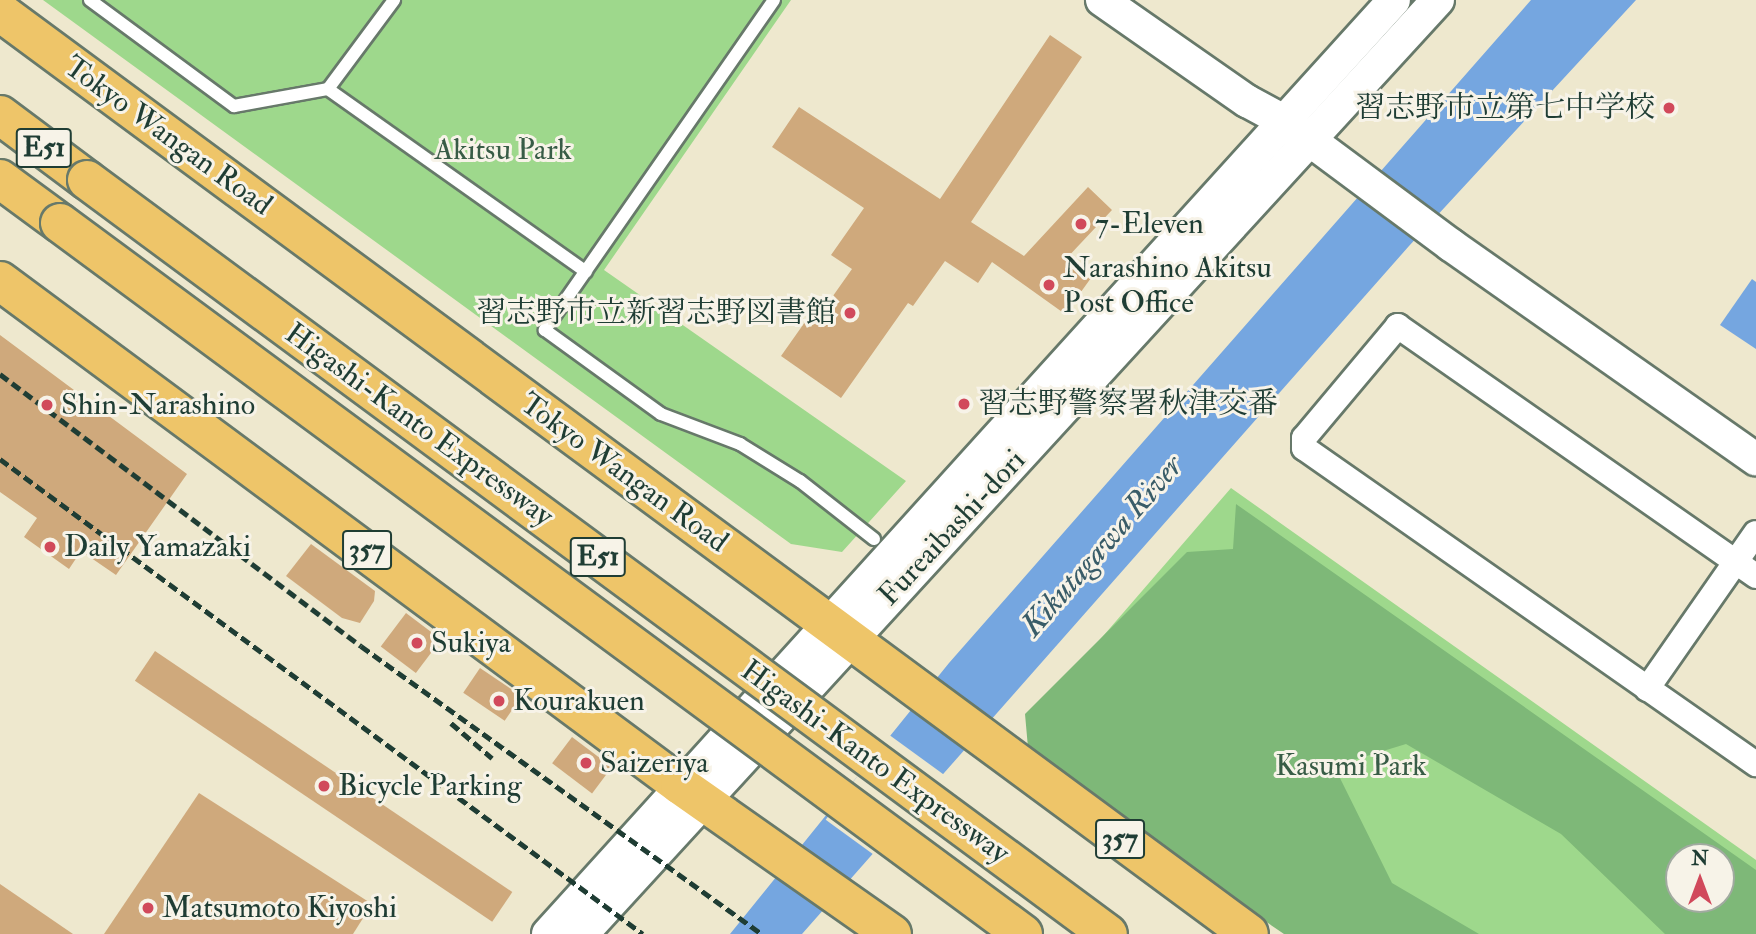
<!DOCTYPE html>
<meta charset="utf-8">
<style>
body{margin:0}
#map{position:relative;width:1756px;height:934px;overflow:hidden;background:#eee8ce;font-family:"IM FELL Double Pica","Noto Serif JP",serif}
div>[style]{position:absolute}
[style*='--x']{left:calc(var(--x)*1px);top:calc(var(--y)*1px);width:calc(var(--w)*1px);rotate:calc(var(--a)*1deg)}
.green>*{inset:0;background:#9ed88c}
.forest>*{inset:0;background:#7eb878}
.water>*{inset:0;background:#75a6e0}
.pier>*{inset:0;background:#eee8ce;transform-origin:0 0}
.building>*{inset:0;background:#cfa97c;transform-origin:0 0}
.roads{filter:drop-shadow(2px 0 #67796a) drop-shadow(-2px 0 #67796a) drop-shadow(0 2px #67796a) drop-shadow(0 -2px #67796a)}
.service>*{height:12px;margin:-6px;padding:0 6px;transform-origin:6px;border-radius:6px;background:#fff}
.minor>*{height:24px;margin:-12px;padding:0 12px;transform-origin:12px;border-radius:12px;background:#fff}
.tertiary>*{height:32px;margin:-16px;padding:0 16px;transform-origin:16px;border-radius:16px;background:#fff}
.trunk>*{height:38px;margin:-19px;padding:0 19px;transform-origin:19px;border-radius:19px;background:#eec569}
.motorway>*{height:38px;margin:-19px;padding:0 19px;transform-origin:19px;border-radius:19px;background:#eec569}
.rail>*{height:5px;margin-top:-2.5px;transform-origin:0;background:repeating-linear-gradient(90deg,#1f3d34 0 10px,transparent 0 15px)}
.bridges{filter:drop-shadow(2px 0 #67796a) drop-shadow(-2px 0 #67796a) drop-shadow(0 2px #67796a) drop-shadow(0 -2px #67796a)}
.motorway-bridge>*{height:38px;margin:-19px;padding:0 19px;transform-origin:19px;border-radius:19px;background:#eec569}
.dots>*{width:19px;height:19px;translate:-50% -50%;box-sizing:border-box;border:4px solid #f7f3e8;border-radius:50%}
span{translate:-50% -50%;white-space:nowrap;text-align:center;line-height:1.15;-webkit-text-stroke:6px #f7f3e8;paint-order:stroke}
.shield-label span{padding:2px 5px;background:#f7f3e8;border:2px solid;border-radius:5px;-webkit-text-stroke-width:0}
.shield-label{font-size:28px;color:#1f3d34;font-weight:700}
.poi-label{font-size:30px;color:#1f3d34}
.right{translate:-100% -50%;text-align:right}
.left{translate:0 -50%;text-align:left}
.street-label{font-size:30px;color:#1f3d34}
.park-label{font-size:30px;color:#385c46}
.water-label{font-size:32px;color:#395c68;font-style:italic}
.north{position:absolute;left:1665px;top:843px;width:70px;height:70px;box-sizing:border-box;background:#f7f3e8;border:2px solid #a1aaa0;border-radius:50%;rotate:0deg;font-size:19px;font-weight:700;line-height:28px;text-align:center;color:#1f3d34}
.north::after{content:'';display:block;margin:auto;width:24px;height:32px;background:#d1495b;clip-path:polygon(50% 0,100% 100%,50% 72%,0 100%)}
</style>
<div id="map">
<div class="green">
<i style="clip-path:polygon(43px 0,791px 0,604px 270px,906px 481px,842px 552px,791px 544px)"></i>
<i style="clip-path:polygon(evenodd,1231px 488px,1756px 860px,1756px 934px,1316px 934px,1034px 716px,1231px 488px,1679px 857px,1721px 857px,1721px 899px,1679px 899px,1679px 857px)"></i>
</div>
<div class="forest">
<i style="clip-path:polygon(evenodd,1236px 504px,1756px 870px,1756px 934px,1665px 934px,1561px 834px,1406px 744px,1334px 766px,1392px 883px,1479px 934px,1284px 934px,1029px 759px,1025px 714px,1187px 552px,1233px 549px,1236px 504px,1679px 857px,1721px 857px,1721px 899px,1679px 899px,1679px 857px)"></i>
</div>
<div class="water">
<i style="clip-path:polygon(1531px 0,1636px 0,1409px 246px,802px 934px,730px 934px,949px 663px)"></i>
<i style="clip-path:polygon(1752px 279px,1756px 282px,1756px 349px,1720px 325px)"></i>
</div>
<div class="pier">
<i style="left:888px;top:734px;width:73px;height:106px;rotate:36deg"></i>
</div>
<div class="building">
<i style="clip-path:polygon(1050px 35px,1082px 57px,971px 222px,1024px 256px,1088px 187px,1112px 210px,1065px 260px,1091px 278px,1065px 314px,992px 262px,978px 283px,945px 261px,913px 306px,908px 303px,841px 398px,781px 356px,805px 322px,811px 327px,852px 269px,831px 255px,864px 208px,772px 147px,799px 107px,940px 199px)"></i>
<i style="clip-path:polygon(0 335px,187px 474px,116px 575px,81px 551px,69px 569px,24px 537px,37px 518px,0 492px)"></i>
<i style="clip-path:polygon(311px 544px,375px 591px,374px 601px,360px 623px,342px 618px,286px 576px)"></i>
<i style="left:406px;top:613px;width:44px;height:42px;rotate:37deg"></i>
<i style="left:155px;top:651px;width:431px;height:36px;rotate:34deg"></i>
<i style="left:480px;top:668px;width:50px;height:30px;rotate:34deg"></i>
<i style="left:572px;top:737px;width:50px;height:33px;rotate:37deg"></i>
<i style="clip-path:polygon(199px 793px,372px 904px,353px 934px,104px 934px)"></i>
<i style="clip-path:polygon(0 884px,73px 934px,0 934px)"></i>
</div>
<div class="roads">
<div class="service">
<i style="--x:90;--y:0;--w:179;--a:36.4"></i>
<i style="--x:234;--y:106;--w:96;--a:-10.3"></i>
<i style="--x:328;--y:89;--w:111;--a:-53.4"></i>
<i style="--x:774;--y:0;--w:402;--a:124.8"></i>
<i style="--x:545;--y:330;--w:143;--a:35.9"></i>
<i style="--x:661;--y:414;--w:85;--a:20.8"></i>
<i style="--x:740;--y:444;--w:70;--a:31.7"></i>
<i style="--x:800;--y:481;--w:94;--a:38.1"></i>
<i style="--x:328;--y:89;--w:316;--a:35.3"></i>
</div>
<div class="minor">
<i style="--x:1756;--y:576;--w:437;--a:-145.1"></i>
<i style="--x:1398;--y:326;--w:146;--a:130"></i>
<i style="--x:1304;--y:438;--w:10;--a:90"></i>
<i style="--x:1304;--y:448;--w:552;--a:34.96"></i>
<i style="--x:1647;--y:689;--w:190;--a:-55.1"></i>
</div>
<div class="tertiary">
<i style="--x:1102;--y:0;--w:177;--a:34.9"></i>
<i style="--x:1247;--y:101;--w:42;--a:28.4"></i>
<i style="--x:1284;--y:121;--w:208;--a:36.6"></i>
<i style="--x:1451;--y:245;--w:373;--a:35.1"></i>
<i style="--x:548;--y:934;--w:1260;--a:-47.83"></i>
<i style="--x:582;--y:934;--w:1267;--a:-47.5"></i>
</div>
<div class="trunk">
<i style="--x:0;--y:12;--w:1552;--a:36.43"></i>
<i style="--x:0;--y:281;--w:846;--a:36.54"></i>
<i style="--x:680;--y:785;--w:259;--a:35.1"></i>
</div>
<div class="motorway">
<i style="--x:0;--y:115;--w:109;--a:36.8"></i>
<i style="--x:0;--y:179;--w:74;--a:36.3"></i>
</div>
</div>
<div class="rail">
<i style="--x:0;--y:374;--w:452;--a:37"></i>
<i style="--x:361;--y:646;--w:494;--a:35.7"></i>
<i style="--x:0;--y:459;--w:799;--a:36.45"></i>
<i style="--x:451;--y:723;--w:54;--a:40.5"></i>
</div>
<div class="bridges">
<div class="motorway-bridge">
<i style="--x:87;--y:180;--w:1269;--a:36.45"></i>
<i style="--x:60;--y:223;--w:1197;--a:36.44"></i>
</div>
</div>
<div class="dots">
<i style="left:1669px;top:108px;background:#d1495b"></i>
<i style="left:1081px;top:224px;background:#d1495b"></i>
<i style="left:1049px;top:285px;background:#d1495b"></i>
<i style="left:850px;top:313px;background:#d1495b"></i>
<i style="left:964px;top:404px;background:#d1495b"></i>
<i style="left:47px;top:405px;background:#d1495b"></i>
<i style="left:50px;top:547px;background:#d1495b"></i>
<i style="left:417px;top:643px;background:#d1495b"></i>
<i style="left:499px;top:701px;background:#d1495b"></i>
<i style="left:586px;top:763px;background:#d1495b"></i>
<i style="left:324px;top:786px;background:#d1495b"></i>
<i style="left:148px;top:908px;background:#d1495b"></i>
</div>
<div class="shield-label">
<span style="left:44px;top:148px">E51</span>
<span style="left:367px;top:550px">357</span>
<span style="left:598px;top:557px">E51</span>
<span style="left:1120px;top:839px">357</span>
</div>
<div class="poi-label">
<span class="right" style="left:1655px;top:108px">習志野市立第七中学校</span>
<span class="left" style="left:1095px;top:224px">7-Eleven</span>
<span class="left" style="left:1063px;top:285px">Narashino Akitsu<br>Post Office</span>
<span class="right" style="left:836px;top:313px">習志野市立新習志野図書館</span>
<span class="left" style="left:978px;top:404px">習志野警察署秋津交番</span>
<span class="left" style="left:61px;top:405px">Shin-Narashino</span>
<span class="left" style="left:64px;top:547px">Daily Yamazaki</span>
<span class="left" style="left:431px;top:643px">Sukiya</span>
<span class="left" style="left:513px;top:701px">Kourakuen</span>
<span class="left" style="left:600px;top:763px">Saizeriya</span>
<span class="left" style="left:338px;top:786px">Bicycle Parking</span>
<span class="left" style="left:162px;top:908px">Matsumoto Kiyoshi</span>
</div>
<div class="street-label">
<span style="left:168px;top:136px;rotate:36deg">Tokyo Wangan Road</span>
<span style="left:419px;top:425px;rotate:36deg">Higashi-Kanto Expressway</span>
<span style="left:624px;top:473px;rotate:36deg">Tokyo Wangan Road</span>
<span style="left:952px;top:528px;rotate:-47deg">Fureaibashi-dori</span>
<span style="left:875px;top:762px;rotate:36deg">Higashi-Kanto Expressway</span>
</div>
<div class="park-label">
<span style="left:503px;top:150px">Akitsu Park</span>
<span style="left:1351px;top:766px">Kasumi Park</span>
</div>
<div class="water-label">
<span style="left:1102px;top:546px;rotate:-49deg">Kikutagawa River</span>
</div>
<div class="north">N</div>
</div>
